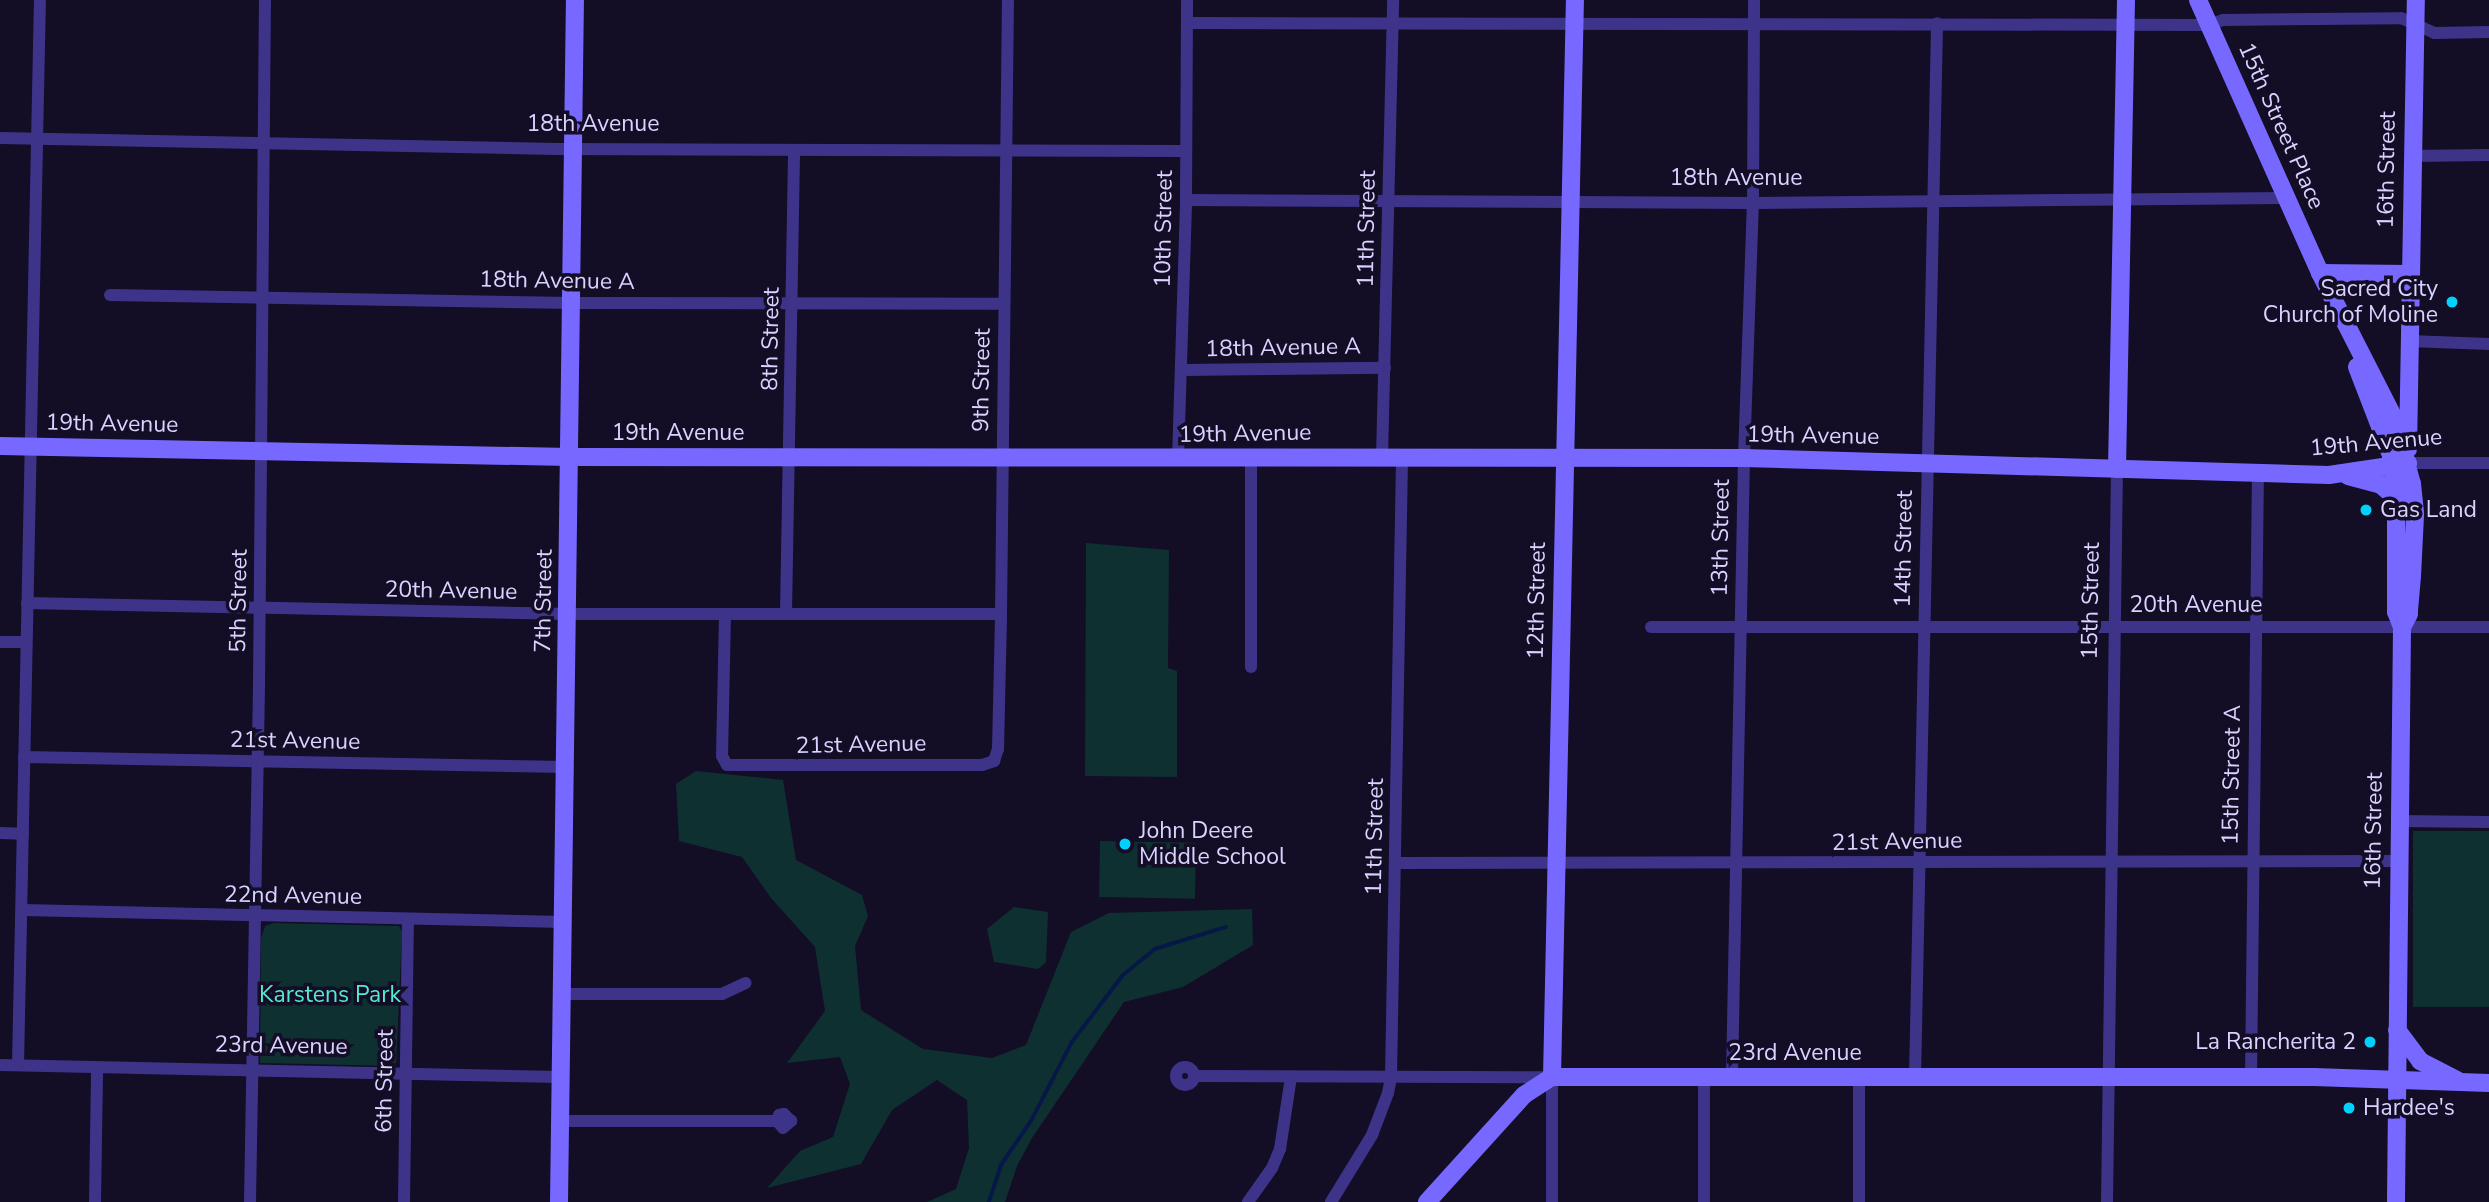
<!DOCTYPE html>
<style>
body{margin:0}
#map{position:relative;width:2489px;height:1202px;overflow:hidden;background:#130d26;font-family:"Nunito Sans",sans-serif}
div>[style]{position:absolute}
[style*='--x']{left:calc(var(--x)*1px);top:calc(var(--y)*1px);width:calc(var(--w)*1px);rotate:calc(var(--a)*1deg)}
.green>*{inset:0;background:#0f3031;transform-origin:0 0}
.stream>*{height:3.5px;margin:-1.75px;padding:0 1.75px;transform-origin:1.75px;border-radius:1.75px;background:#051847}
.street>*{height:12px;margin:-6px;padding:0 6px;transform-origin:6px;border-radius:6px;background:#3d3489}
.street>.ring{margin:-6px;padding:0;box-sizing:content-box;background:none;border:12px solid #3d3489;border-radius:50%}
.secondary>*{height:18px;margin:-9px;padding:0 9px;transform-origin:9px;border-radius:9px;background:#7769ff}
.dots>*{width:19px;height:19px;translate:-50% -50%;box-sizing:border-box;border:4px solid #130d26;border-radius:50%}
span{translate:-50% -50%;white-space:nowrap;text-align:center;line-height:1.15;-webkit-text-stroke:7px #130d26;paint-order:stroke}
.street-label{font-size:23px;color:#dad2ff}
.poi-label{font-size:23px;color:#dad2ff}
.right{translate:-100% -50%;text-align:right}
.left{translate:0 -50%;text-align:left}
.park-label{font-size:23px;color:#53eacf}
</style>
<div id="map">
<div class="green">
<i style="clip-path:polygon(1086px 543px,1169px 550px,1168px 668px,1177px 671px,1177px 777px,1085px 776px)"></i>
<i style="clip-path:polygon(696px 771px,783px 780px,796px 860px,862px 895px,868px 916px,855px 946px,861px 1010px,923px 1049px,992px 1058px,1026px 1045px,1071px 932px,1109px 913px,1252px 909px,1253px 945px,1183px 987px,1124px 1002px,1032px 1138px,1017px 1166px,1005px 1202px,927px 1202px,956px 1189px,969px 1148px,967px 1100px,937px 1080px,892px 1110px,861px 1164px,767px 1188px,800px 1151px,833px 1137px,850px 1084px,840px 1057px,787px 1063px,825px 1011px,815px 947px,771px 898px,742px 857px,679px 841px,676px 784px)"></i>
<i style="left:2489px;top:831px;width:176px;height:76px;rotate:90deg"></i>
<i style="left:1100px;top:841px;width:96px;height:56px;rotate:1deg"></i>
<i style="clip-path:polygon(1014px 907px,1048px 912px,1046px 962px,1038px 969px,994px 962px,987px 929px)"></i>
<i style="clip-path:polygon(274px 923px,399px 926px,402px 932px,396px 1066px,260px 1063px,261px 938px,265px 926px)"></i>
</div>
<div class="stream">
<i style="--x:989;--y:1202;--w:39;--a:-72"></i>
<i style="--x:1001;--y:1165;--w:53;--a:-55.7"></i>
<i style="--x:1031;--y:1121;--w:89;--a:-62.6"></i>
<i style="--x:1072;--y:1042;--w:84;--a:-52.7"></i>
<i style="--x:1123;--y:975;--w:41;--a:-39.1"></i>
<i style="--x:1155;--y:949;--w:74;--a:-17.2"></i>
</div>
<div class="street">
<i style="--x:1187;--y:23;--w:1022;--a:0.11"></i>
<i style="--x:2209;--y:25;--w:15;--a:-20"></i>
<i style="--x:2223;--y:20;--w:178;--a:-0.6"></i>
<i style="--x:2401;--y:18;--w:36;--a:24"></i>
<i style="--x:2434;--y:33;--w:55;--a:-1"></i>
<i style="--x:0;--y:138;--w:556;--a:1.13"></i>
<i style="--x:556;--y:149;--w:630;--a:0.18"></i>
<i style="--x:2411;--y:156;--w:78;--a:-0.7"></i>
<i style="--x:1186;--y:200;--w:567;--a:0.3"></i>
<i style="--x:1753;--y:203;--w:533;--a:-0.54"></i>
<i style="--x:110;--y:295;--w:463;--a:1"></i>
<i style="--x:573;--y:303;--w:431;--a:0.1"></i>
<i style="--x:2409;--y:341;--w:80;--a:2.1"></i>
<i style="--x:1182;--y:370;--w:203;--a:-0.6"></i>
<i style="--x:1382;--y:458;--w:458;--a:-88.6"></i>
<i style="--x:1178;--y:459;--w:259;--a:-88.2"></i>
<i style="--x:1186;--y:200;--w:200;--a:-89.7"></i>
<i style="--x:2408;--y:463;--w:81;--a:0"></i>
<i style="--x:27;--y:603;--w:541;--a:1.16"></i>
<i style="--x:568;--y:614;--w:433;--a:0"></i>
<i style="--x:786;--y:613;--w:463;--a:-89"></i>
<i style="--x:725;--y:614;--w:142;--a:91.2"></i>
<i style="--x:722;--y:756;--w:10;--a:61"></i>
<i style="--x:727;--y:765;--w:255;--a:0"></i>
<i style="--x:982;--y:765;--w:13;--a:-18"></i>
<i style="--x:994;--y:761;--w:13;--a:-72"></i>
<i style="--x:998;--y:749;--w:135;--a:-88.7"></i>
<i style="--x:1001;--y:614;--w:614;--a:-89.35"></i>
<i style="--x:1651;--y:627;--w:838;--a:0"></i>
<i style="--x:0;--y:642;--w:25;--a:0"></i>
<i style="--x:1251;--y:667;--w:209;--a:-90"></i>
<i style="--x:24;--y:757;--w:542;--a:1.06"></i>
<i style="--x:2399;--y:821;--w:90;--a:0.6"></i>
<i style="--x:0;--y:833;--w:23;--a:2"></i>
<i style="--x:1396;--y:863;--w:1002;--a:-0.11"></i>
<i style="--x:23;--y:910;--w:540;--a:1.27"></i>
<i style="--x:562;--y:994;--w:160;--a:0"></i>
<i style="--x:722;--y:994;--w:26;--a:-25"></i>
<i style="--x:0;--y:1065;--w:561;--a:1.23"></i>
<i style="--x:18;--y:1065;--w:1065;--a:-88.82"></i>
<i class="ring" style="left:1176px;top:1067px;width:6px;height:6px"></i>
<i style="--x:1194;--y:1076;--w:358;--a:0.2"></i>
<i style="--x:1552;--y:1077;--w:125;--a:90"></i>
<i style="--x:1704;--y:1077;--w:125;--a:90"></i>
<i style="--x:1732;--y:1077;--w:619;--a:-88.89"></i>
<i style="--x:1744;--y:458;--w:255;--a:-88"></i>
<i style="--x:1753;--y:203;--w:203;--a:-89.7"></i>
<i style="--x:1859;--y:1077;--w:125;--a:90"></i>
<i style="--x:1915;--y:1077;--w:1054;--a:-88.8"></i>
<i style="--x:2251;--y:1077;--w:604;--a:-89.34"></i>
<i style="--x:560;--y:1121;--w:217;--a:0"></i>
<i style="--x:777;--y:1121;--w:9;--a:49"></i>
<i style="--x:783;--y:1128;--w:11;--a:-41"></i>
<i style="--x:791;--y:1121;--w:10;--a:-135"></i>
<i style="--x:784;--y:1114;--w:5;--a:169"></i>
<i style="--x:779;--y:1115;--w:6;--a:108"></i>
<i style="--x:95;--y:1202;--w:134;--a:-89.1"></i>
<i style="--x:250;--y:1202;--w:518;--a:-89"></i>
<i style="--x:259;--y:684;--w:684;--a:-89.5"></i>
<i style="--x:404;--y:1202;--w:283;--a:-89.2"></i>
<i style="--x:1248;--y:1202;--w:42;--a:-54.8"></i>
<i style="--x:1272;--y:1168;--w:21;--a:-67"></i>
<i style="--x:1280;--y:1149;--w:73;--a:-81.3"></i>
<i style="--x:1331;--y:1202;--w:79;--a:-58.5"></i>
<i style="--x:1372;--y:1135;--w:45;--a:-69.1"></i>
<i style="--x:1388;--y:1093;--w:16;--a:-79"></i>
<i style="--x:1391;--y:1077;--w:619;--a:-88.98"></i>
<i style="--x:2107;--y:1202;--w:733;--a:-89.22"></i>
</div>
<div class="secondary">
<i style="--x:2198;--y:0;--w:299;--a:65.9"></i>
<i style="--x:2320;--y:273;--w:161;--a:63"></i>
<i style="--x:2393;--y:416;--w:71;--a:74.4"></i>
<i style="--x:2412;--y:484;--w:31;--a:84"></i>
<i style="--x:2415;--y:515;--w:61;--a:92.8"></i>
<i style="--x:2412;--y:576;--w:38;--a:95"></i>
<i style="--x:2409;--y:614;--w:15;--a:118"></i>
<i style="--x:2402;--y:627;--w:575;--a:90.6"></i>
<i style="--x:2320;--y:273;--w:89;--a:0.6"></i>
<i style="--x:2357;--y:367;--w:94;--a:68.9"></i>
<i style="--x:2391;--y:455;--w:43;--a:83.4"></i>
<i style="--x:2396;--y:498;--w:114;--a:90"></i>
<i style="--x:2396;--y:612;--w:16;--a:68"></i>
<i style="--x:0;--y:446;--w:570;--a:1.11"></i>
<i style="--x:570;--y:457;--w:1174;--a:0.05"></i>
<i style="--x:1744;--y:458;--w:585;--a:1.66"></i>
<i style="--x:2329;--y:475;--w:80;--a:-8.6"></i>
<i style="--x:2408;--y:449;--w:449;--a:-89"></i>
<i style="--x:2117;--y:469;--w:469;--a:-88.9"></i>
<i style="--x:2348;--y:476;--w:34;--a:15"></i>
<i style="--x:2381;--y:485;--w:20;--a:41"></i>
<i style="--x:2397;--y:1030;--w:39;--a:53"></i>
<i style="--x:2420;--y:1061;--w:42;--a:27.2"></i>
<i style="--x:1552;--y:1077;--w:1077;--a:-88.78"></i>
<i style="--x:1552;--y:1077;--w:762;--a:0"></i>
<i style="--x:2314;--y:1077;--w:175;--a:2"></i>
<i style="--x:559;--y:1202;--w:1202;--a:-89.24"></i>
<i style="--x:1427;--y:1202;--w:144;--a:-47.8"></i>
<i style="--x:1524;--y:1095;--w:33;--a:-33"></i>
</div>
<div class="dots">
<i style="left:2452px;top:302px;background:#00d2fd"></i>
<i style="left:2366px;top:510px;background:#00d2fd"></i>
<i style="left:1125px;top:844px;background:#00d2fd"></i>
<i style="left:2370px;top:1042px;background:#00d2fd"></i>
<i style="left:2349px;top:1108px;background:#00d2fd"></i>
</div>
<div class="street-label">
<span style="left:593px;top:124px">18th Avenue</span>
<span style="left:2281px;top:126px;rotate:66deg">15th Street Place</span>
<span style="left:2387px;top:170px;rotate:-89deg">16th Street</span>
<span style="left:1736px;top:178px">18th Avenue</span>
<span style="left:1164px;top:229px;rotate:-89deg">10th Street</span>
<span style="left:1367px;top:229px;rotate:-89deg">11th Street</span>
<span style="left:557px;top:281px;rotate:1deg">18th Avenue A</span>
<span style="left:771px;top:339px;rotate:-89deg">8th Street</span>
<span style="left:1283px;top:348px;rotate:-1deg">18th Avenue A</span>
<span style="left:982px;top:380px;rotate:-89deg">9th Street</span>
<span style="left:112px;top:424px;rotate:1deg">19th Avenue</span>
<span style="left:678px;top:433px">19th Avenue</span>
<span style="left:1245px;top:434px;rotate:-1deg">19th Avenue</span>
<span style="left:1813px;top:436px;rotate:1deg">19th Avenue</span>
<span style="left:2376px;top:443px;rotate:-5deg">19th Avenue</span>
<span style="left:1721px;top:538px;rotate:-89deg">13th Street</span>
<span style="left:1904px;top:549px;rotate:-89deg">14th Street</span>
<span style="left:451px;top:591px;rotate:1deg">20th Avenue</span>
<span style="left:239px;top:601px;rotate:-89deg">5th Street</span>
<span style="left:544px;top:601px;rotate:-89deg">7th Street</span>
<span style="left:1537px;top:601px;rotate:-89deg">12th Street</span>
<span style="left:2091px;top:601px;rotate:-89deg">15th Street</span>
<span style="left:2196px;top:605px">20th Avenue</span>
<span style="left:295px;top:741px;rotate:1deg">21st Avenue</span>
<span style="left:861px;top:745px;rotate:-1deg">21st Avenue</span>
<span style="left:2232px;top:775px;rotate:-89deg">15th Street A</span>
<span style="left:2374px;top:831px;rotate:-89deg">16th Street</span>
<span style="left:1375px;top:837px;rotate:-89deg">11th Street</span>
<span style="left:1897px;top:842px;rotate:-1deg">21st Avenue</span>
<span style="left:293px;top:896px;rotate:1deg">22nd Avenue</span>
<span style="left:281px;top:1046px;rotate:1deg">23rd Avenue</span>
<span style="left:1795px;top:1053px">23rd Avenue</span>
<span style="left:385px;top:1081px;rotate:-89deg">6th Street</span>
</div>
<div class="poi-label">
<span class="right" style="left:2438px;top:302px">Sacred City<br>Church of Moline</span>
<span class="left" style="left:2380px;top:510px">Gas Land</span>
<span class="left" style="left:1139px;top:844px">John Deere<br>Middle School</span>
<span class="right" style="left:2356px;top:1042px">La Rancherita 2</span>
<span class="left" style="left:2363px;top:1108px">Hardee's</span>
</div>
<div class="park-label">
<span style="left:330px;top:995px">Karstens Park</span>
</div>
</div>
